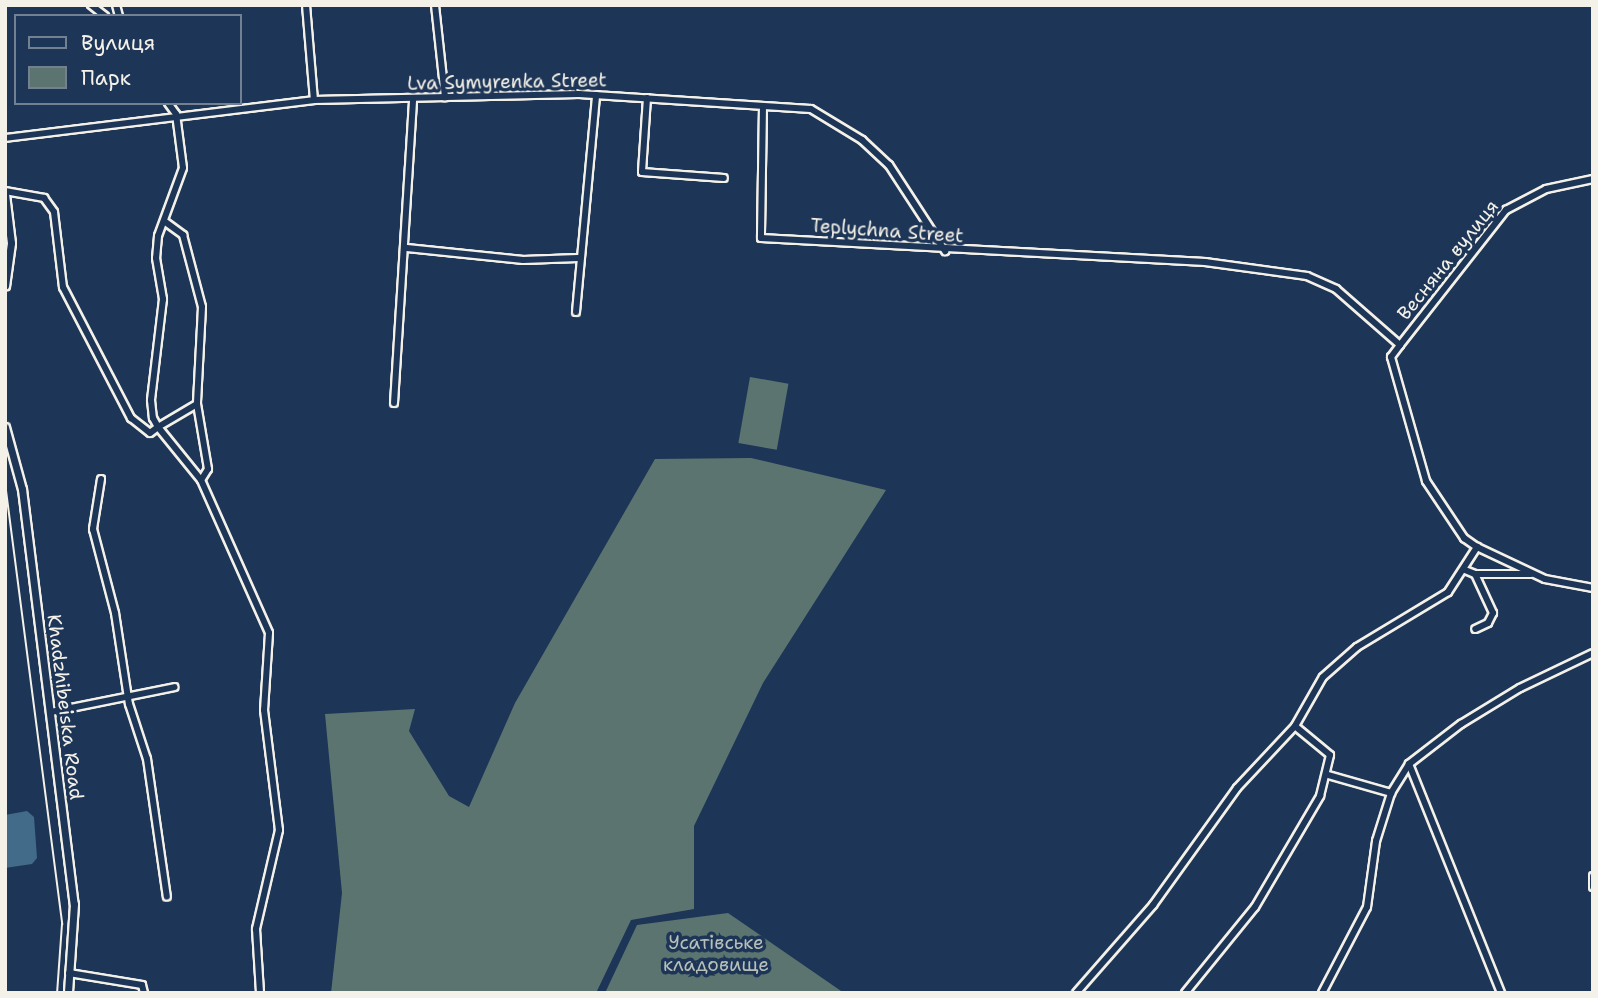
<!DOCTYPE html>
<meta charset="utf-8">
<style>
body{margin:0}
#map{position:relative;width:1598px;height:998px;overflow:hidden;background:#1d3557;font-family:"Shantell Sans",sans-serif}
div>[style]{position:absolute}
[style*='--x']{left:calc(var(--x)*1px);top:calc(var(--y)*1px);width:calc(var(--w)*1px);rotate:calc(var(--a)*1deg)}
.green>*{inset:0;background:#5c7470;transform-origin:0 0}
.water>*{inset:0;background:#426b8a}
.roads{filter:drop-shadow(2px 0 #f4f1e8) drop-shadow(-2px 0 #f4f1e8) drop-shadow(0 2px #f4f1e8) drop-shadow(0 -2px #f4f1e8)}
.minor>*{height:6px;margin:-3px;padding:0 3px;transform-origin:3px;border-radius:3px;background:#1d3557}
.tertiary>*{height:7px;margin:-3.5px;padding:0 3.5px;transform-origin:3.5px;border-radius:3.5px;background:#1d3557}
.tram>*{height:2px;margin:-1px;padding:0 1px;transform-origin:1px;border-radius:1px;background:#f4f1e8}
span{translate:-50% -50%;white-space:nowrap;text-align:center;line-height:1.15;-webkit-text-stroke:7px #1d3557;paint-order:stroke}
.street-label{font-size:19px;color:#f4f1e8}
.park-label{font-size:19px;color:#b7bfb8}
.frame{position:absolute;inset:0;border:7px solid #f4f1e8;pointer-events:none}
.legend{position:absolute;left:14px;top:14px;width:228px;height:91px;box-sizing:border-box;background:#1d3557;border:2px solid #738091;margin:0;padding:9px 12px;list-style:none;font-size:21px;color:#f4f1e8}
.legend li{display:flex;align-items:center;gap:14px;height:35px}
.legend b{width:35px;border:2px solid #738091}
</style>
<div id="map">
<div class="green">
<i style="left:750px;top:377px;width:39px;height:67px;rotate:10deg"></i>
<i style="clip-path:polygon(751px 458px,886px 490px,763px 683px,694px 826px,694px 909px,631px 920px,596px 993px,331px 993px,342px 893px,325px 714px,415px 709px,409px 731px,449px 796px,469px 807px,515px 703px,655px 459px)"></i>
<i style="clip-path:polygon(728px 913px,844px 993px,605px 993px,637px 925px)"></i>
</div>
<div class="water">
<i style="clip-path:polygon(27px 811px,34px 817px,37px 858px,32px 864px,5px 868px,5px 815px)"></i>
</div>
<div class="roads">
<div class="minor">
<i style="--x:91;--y:5;--w:18;--a:38"></i>
<i style="--x:116;--y:5;--w:11;--a:75"></i>
<i style="--x:306;--y:5;--w:95;--a:85.2"></i>
<i style="--x:435;--y:5;--w:93;--a:83.8"></i>
<i style="--x:647;--y:98;--w:74;--a:93.9"></i>
<i style="--x:642;--y:172;--w:82;--a:4.2"></i>
<i style="--x:168;--y:103;--w:14;--a:54"></i>
<i style="--x:176;--y:114;--w:54;--a:82.6"></i>
<i style="--x:183;--y:168;--w:72;--a:110.2"></i>
<i style="--x:158;--y:236;--w:22;--a:95"></i>
<i style="--x:156;--y:258;--w:42;--a:80.3"></i>
<i style="--x:163;--y:299;--w:102;--a:96.8"></i>
<i style="--x:151;--y:400;--w:18;--a:84"></i>
<i style="--x:153;--y:418;--w:10;--a:61"></i>
<i style="--x:158;--y:427;--w:45;--a:-30.5"></i>
<i style="--x:763;--y:106;--w:132;--a:90.9"></i>
<i style="--x:761;--y:238;--w:445;--a:3.1"></i>
<i style="--x:1205;--y:262;--w:103;--a:7.8"></i>
<i style="--x:1307;--y:276;--w:32;--a:24"></i>
<i style="--x:1336;--y:289;--w:85;--a:41.2"></i>
<i style="--x:1400;--y:345;--w:172;--a:-51.9"></i>
<i style="--x:1506;--y:210;--w:45;--a:-27.7"></i>
<i style="--x:1546;--y:189;--w:48;--a:-12"></i>
<i style="--x:5;--y:138;--w:311;--a:-7"></i>
<i style="--x:314;--y:100;--w:265;--a:-1.3"></i>
<i style="--x:579;--y:94;--w:232;--a:3.7"></i>
<i style="--x:811;--y:109;--w:60;--a:31.3"></i>
<i style="--x:862;--y:140;--w:37;--a:43"></i>
<i style="--x:889;--y:165;--w:103;--a:56.9"></i>
<i style="--x:5;--y:191;--w:40;--a:10"></i>
<i style="--x:44;--y:198;--w:17;--a:54"></i>
<i style="--x:54;--y:212;--w:76;--a:83.2"></i>
<i style="--x:63;--y:287;--w:148;--a:62.6"></i>
<i style="--x:131;--y:418;--w:24;--a:38"></i>
<i style="--x:150;--y:433;--w:10;--a:-37"></i>
<i style="--x:158;--y:427;--w:68;--a:50.9"></i>
<i style="--x:164;--y:221;--w:24;--a:36"></i>
<i style="--x:183;--y:235;--w:74;--a:75.2"></i>
<i style="--x:202;--y:307;--w:97;--a:93"></i>
<i style="--x:197;--y:404;--w:66;--a:80.4"></i>
<i style="--x:208;--y:469;--w:13;--a:122"></i>
<i style="--x:201;--y:480;--w:167;--a:66"></i>
<i style="--x:269;--y:633;--w:77;--a:93.7"></i>
<i style="--x:264;--y:710;--w:121;--a:82.9"></i>
<i style="--x:279;--y:830;--w:102;--a:103.1"></i>
<i style="--x:256;--y:929;--w:64;--a:86.4"></i>
<i style="--x:407;--y:248;--w:117;--a:5.9"></i>
<i style="--x:523;--y:260;--w:55;--a:-2.1"></i>
<i style="--x:576;--y:312;--w:218;--a:-84.7"></i>
<i style="--x:1400;--y:345;--w:15;--a:127"></i>
<i style="--x:1391;--y:357;--w:129;--a:74.2"></i>
<i style="--x:1426;--y:481;--w:69;--a:56.3"></i>
<i style="--x:1464;--y:538;--w:16;--a:35"></i>
<i style="--x:394;--y:403;--w:305;--a:-86.4"></i>
<i style="--x:101;--y:479;--w:51;--a:99.1"></i>
<i style="--x:93;--y:529;--w:87;--a:75.3"></i>
<i style="--x:115;--y:613;--w:92;--a:81.3"></i>
<i style="--x:129;--y:704;--w:58;--a:71.9"></i>
<i style="--x:147;--y:759;--w:139;--a:81.8"></i>
<i style="--x:1465;--y:570;--w:11;--a:22"></i>
<i style="--x:1475;--y:574;--w:56;--a:0"></i>
<i style="--x:1475;--y:574;--w:43;--a:65.2"></i>
<i style="--x:1493;--y:613;--w:11;--a:117"></i>
<i style="--x:1488;--y:623;--w:14;--a:155"></i>
<i style="--x:51;--y:712;--w:126;--a:-11.4"></i>
<i style="--x:1409;--y:764;--w:247;--a:68.1"></i>
<i style="--x:1328;--y:775;--w:66;--a:15.9"></i>
<i style="--x:1593;--y:876;--w:11;--a:90"></i>
<i style="--x:69;--y:973;--w:74;--a:9.3"></i>
<i style="--x:142;--y:985;--w:8;--a:76"></i>
<i style="--x:1076;--y:993;--w:117;--a:-48.8"></i>
<i style="--x:1153;--y:905;--w:144;--a:-54.3"></i>
<i style="--x:1237;--y:788;--w:85;--a:-46.9"></i>
<i style="--x:1295;--y:726;--w:56;--a:-60.3"></i>
<i style="--x:1323;--y:677;--w:45;--a:-41.4"></i>
<i style="--x:1357;--y:647;--w:106;--a:-31.1"></i>
<i style="--x:1448;--y:592;--w:54;--a:-57.2"></i>
<i style="--x:1477;--y:547;--w:75;--a:25.2"></i>
<i style="--x:1545;--y:579;--w:49;--a:10.6"></i>
<i style="--x:1185;--y:993;--w:111;--a:-50.9"></i>
<i style="--x:1255;--y:907;--w:129;--a:-59.6"></i>
<i style="--x:1320;--y:796;--w:42;--a:-76.3"></i>
<i style="--x:1330;--y:755;--w:45;--a:-140.4"></i>
<i style="--x:1322;--y:993;--w:97;--a:-62.4"></i>
<i style="--x:1367;--y:907;--w:67;--a:-82.2"></i>
<i style="--x:1376;--y:841;--w:50;--a:-72.6"></i>
<i style="--x:1391;--y:793;--w:34;--a:-58"></i>
<i style="--x:1409;--y:764;--w:66;--a:-37.6"></i>
<i style="--x:1461;--y:724;--w:69;--a:-31.4"></i>
<i style="--x:1520;--y:688;--w:81;--a:-25.6"></i>
</div>
<div class="tertiary">
<i style="--x:5;--y:194;--w:49;--a:83"></i>
<i style="--x:11;--y:243;--w:43;--a:97.9"></i>
<i style="--x:5;--y:427;--w:64;--a:74.7"></i>
<i style="--x:22;--y:489;--w:418;--a:82.9"></i>
<i style="--x:74;--y:904;--w:89;--a:93.9"></i>
</div>
</div>
<div class="tram">
<i style="--x:5;--y:483;--w:445;--a:82.6"></i>
<i style="--x:62;--y:924;--w:69;--a:94.1"></i>
</div>
<div class="street-label">
<span style="left:507px;top:82px;rotate:-1deg">Lva Symyrenka Street</span>
<span style="left:887px;top:231px;rotate:4deg">Teplychna Street</span>
<span style="left:1448px;top:260px;rotate:-51deg">Весняна вулиця</span>
<span style="left:65px;top:707px;rotate:83deg">Khadzhibeiska Road</span>
</div>
<div class="park-label">
<span style="left:716px;top:954px">Усатівське<br>кладовище</span>
</div>
<div class="frame"></div>
<ul class="legend">
<li><b style="height:9px;background:#1d3557"></b>Вулиця</li>
<li><b style="height:19px;background:#5c7470"></b>Парк</li>
</ul>
</div>
